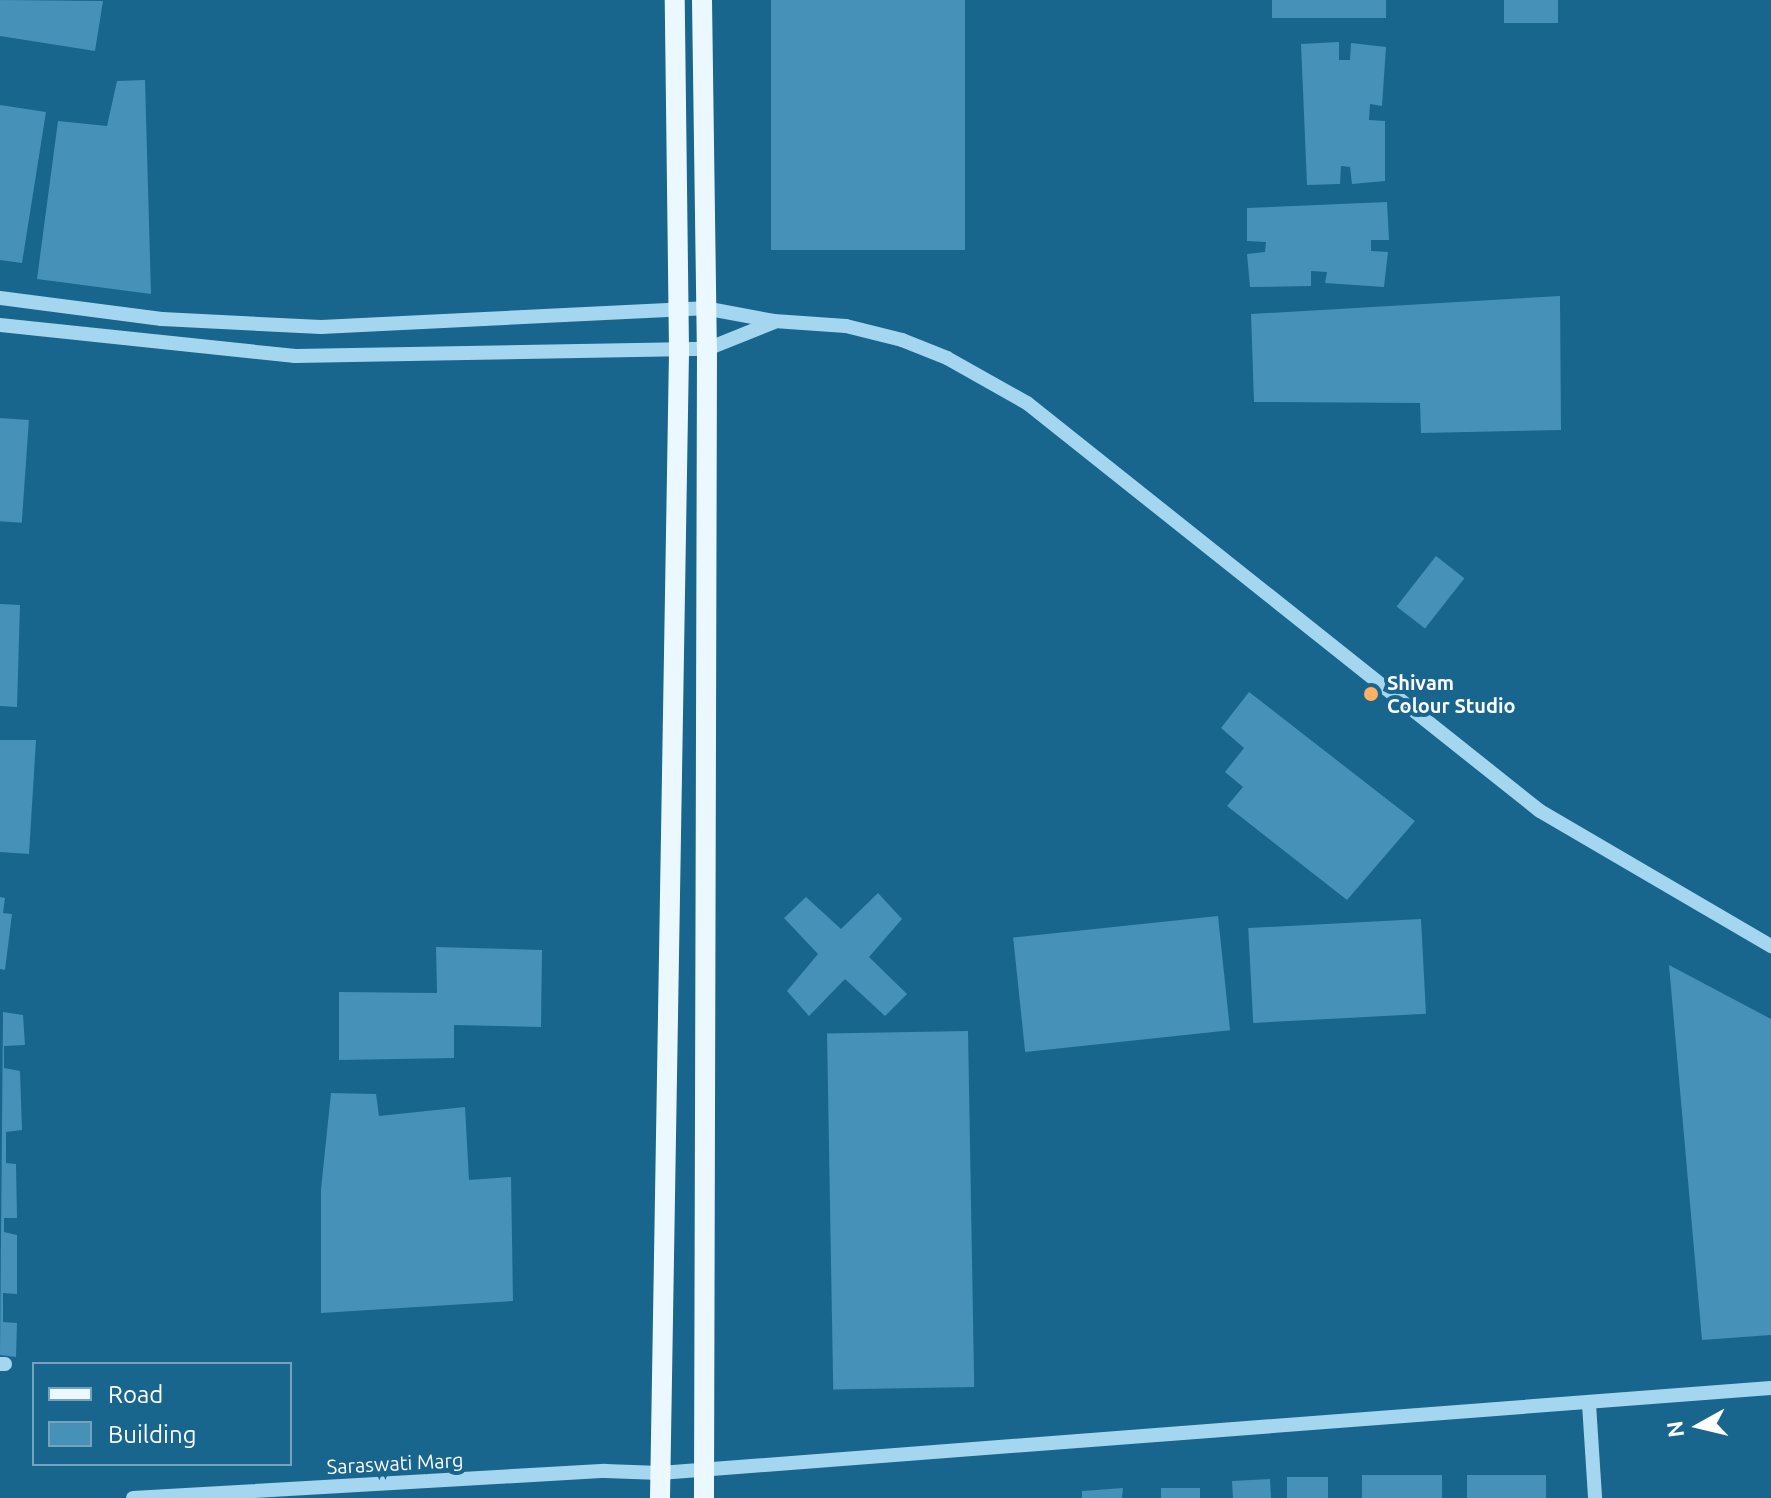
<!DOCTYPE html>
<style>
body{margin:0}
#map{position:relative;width:1771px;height:1498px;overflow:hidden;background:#18658e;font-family:Ubuntu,sans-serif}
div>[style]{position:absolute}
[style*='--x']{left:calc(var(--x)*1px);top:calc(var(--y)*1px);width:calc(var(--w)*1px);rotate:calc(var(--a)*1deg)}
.building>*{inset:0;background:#4591b8;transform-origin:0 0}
.minor>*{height:14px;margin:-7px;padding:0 7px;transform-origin:7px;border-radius:7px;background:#a5d6ef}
.major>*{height:20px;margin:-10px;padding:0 10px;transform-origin:10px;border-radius:10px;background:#ecf8ff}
.dots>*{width:22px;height:22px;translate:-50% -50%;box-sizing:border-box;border:4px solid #18658e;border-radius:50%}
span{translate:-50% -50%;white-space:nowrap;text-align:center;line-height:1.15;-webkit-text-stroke:8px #18658e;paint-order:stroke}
.poi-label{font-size:20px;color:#fff;font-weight:700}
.left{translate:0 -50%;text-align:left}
.street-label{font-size:20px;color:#fff}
.legend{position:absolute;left:32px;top:1362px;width:260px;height:104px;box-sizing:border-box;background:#18658e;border:2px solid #74a3bb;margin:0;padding:10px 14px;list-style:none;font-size:24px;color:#fff}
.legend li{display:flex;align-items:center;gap:16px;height:40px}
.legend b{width:40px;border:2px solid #74a3bb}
.north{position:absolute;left:1659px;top:1386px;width:80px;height:80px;-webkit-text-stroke:6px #18658e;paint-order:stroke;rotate:262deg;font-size:22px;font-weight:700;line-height:32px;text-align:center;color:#fff}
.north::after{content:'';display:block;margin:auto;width:28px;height:36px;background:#fff;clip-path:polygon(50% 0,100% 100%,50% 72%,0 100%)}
</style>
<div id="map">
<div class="building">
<i style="clip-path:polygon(0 0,103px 1px,95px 51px,0 36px)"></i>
<i style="left:771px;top:0;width:194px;height:250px"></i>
<i style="left:1272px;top:0;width:114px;height:18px"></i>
<i style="left:1504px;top:0;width:54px;height:23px"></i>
<i style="clip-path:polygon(1339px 42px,1339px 60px,1350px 60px,1351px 43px,1386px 47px,1382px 106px,1370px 104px,1369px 120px,1385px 121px,1385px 181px,1352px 184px,1350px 167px,1341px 166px,1340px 184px,1307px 185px,1301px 44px)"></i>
<i style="clip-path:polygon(145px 80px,151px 294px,37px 279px,58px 121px,107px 126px,117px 81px)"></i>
<i style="clip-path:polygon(0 105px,46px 112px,22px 263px,0 260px)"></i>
<i style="clip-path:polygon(1387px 202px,1389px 240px,1371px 240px,1371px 251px,1388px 252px,1384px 287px,1325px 283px,1327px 272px,1311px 271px,1311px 286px,1250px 287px,1247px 254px,1265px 252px,1266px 242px,1247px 241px,1247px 208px)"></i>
<i style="clip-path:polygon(1560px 296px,1561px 430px,1421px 433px,1420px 403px,1254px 402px,1251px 314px)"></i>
<i style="left:0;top:418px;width:29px;height:103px;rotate:4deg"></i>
<i style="left:1436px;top:556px;width:36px;height:64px;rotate:38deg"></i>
<i style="clip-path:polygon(0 604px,20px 605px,17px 707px,0 706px)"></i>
<i style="clip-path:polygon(1249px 692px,1415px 821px,1347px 900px,1227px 806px,1243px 787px,1225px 772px,1244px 748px,1221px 728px)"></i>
<i style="clip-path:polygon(0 740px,36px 740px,29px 854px,0 852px)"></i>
<i style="clip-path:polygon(878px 893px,902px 919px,869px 957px,907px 994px,885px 1016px,845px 979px,809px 1016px,787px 991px,818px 954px,784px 918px,806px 897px,841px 929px)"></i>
<i style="clip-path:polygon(0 897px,5px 898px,3px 913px,12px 914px,5px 970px,0 969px)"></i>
<i style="left:1218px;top:916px;width:115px;height:206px;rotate:84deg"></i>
<i style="left:1421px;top:919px;width:95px;height:173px;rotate:87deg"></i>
<i style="clip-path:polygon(436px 947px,542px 950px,541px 1027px,454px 1025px,454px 1058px,339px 1060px,339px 992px,437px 993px)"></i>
<i style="clip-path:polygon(1669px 965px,1771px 1019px,1771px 1335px,1702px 1340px)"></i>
<i style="clip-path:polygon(3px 1012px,23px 1015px,25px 1045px,4px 1046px,4px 1068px,20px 1071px,22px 1130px,6px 1132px,6px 1163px,16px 1164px,17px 1218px,4px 1218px,4px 1232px,17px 1235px,17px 1294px,3px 1293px,3px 1322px,17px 1323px,16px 1357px,0 1355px)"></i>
<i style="left:968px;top:1031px;width:356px;height:141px;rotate:89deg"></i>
<i style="clip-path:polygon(331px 1093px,376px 1094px,379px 1116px,465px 1107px,469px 1180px,511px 1177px,513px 1301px,321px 1313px,321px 1189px)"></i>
<i style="left:1362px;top:1475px;width:80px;height:23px"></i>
<i style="left:1467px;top:1475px;width:79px;height:23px"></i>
<i style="left:1287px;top:1477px;width:41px;height:21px"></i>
<i style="left:1270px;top:1479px;width:19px;height:38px;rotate:87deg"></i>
<i style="clip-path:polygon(1123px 1488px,1122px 1498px,1082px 1498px,1082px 1491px)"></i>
<i style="left:1161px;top:1488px;width:39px;height:10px"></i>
</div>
<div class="minor">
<i style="--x:0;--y:298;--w:163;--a:7.4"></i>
<i style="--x:162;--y:319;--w:159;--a:2.9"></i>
<i style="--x:321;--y:327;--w:383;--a:-2.8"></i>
<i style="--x:704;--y:308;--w:71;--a:10.5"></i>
<i style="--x:774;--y:321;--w:72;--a:4"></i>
<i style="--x:846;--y:326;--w:58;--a:14"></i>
<i style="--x:902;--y:340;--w:48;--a:21.8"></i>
<i style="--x:947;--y:358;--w:92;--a:29.4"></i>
<i style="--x:1027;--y:403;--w:655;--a:38.5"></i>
<i style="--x:1540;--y:811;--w:268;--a:30.3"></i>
<i style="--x:0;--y:325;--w:297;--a:6"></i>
<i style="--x:295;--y:356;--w:412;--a:-1"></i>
<i style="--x:707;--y:349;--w:72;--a:-21.9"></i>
<i style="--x:0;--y:1364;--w:5;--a:0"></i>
<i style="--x:1589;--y:1404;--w:94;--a:86.3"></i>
<i style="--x:133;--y:1498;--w:473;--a:-3.3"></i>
<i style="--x:605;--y:1471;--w:55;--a:2.1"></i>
<i style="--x:660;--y:1473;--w:1114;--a:-4.38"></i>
</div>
<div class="major">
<i style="--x:702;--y:0;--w:349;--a:89.2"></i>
<i style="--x:707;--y:349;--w:1149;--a:90.15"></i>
<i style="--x:660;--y:1498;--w:1148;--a:-89.05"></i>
<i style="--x:679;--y:350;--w:350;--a:-90.7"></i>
</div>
<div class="dots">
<i style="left:1371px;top:694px;background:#ffb062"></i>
</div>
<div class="poi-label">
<span class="left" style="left:1387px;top:694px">Shivam<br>Colour Studio</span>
</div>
<div class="street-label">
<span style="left:395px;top:1463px;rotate:-3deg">Saraswati Marg</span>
</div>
<ul class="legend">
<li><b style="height:10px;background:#ecf8ff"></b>Road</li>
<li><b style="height:22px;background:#4591b8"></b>Building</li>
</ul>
<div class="north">N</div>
</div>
